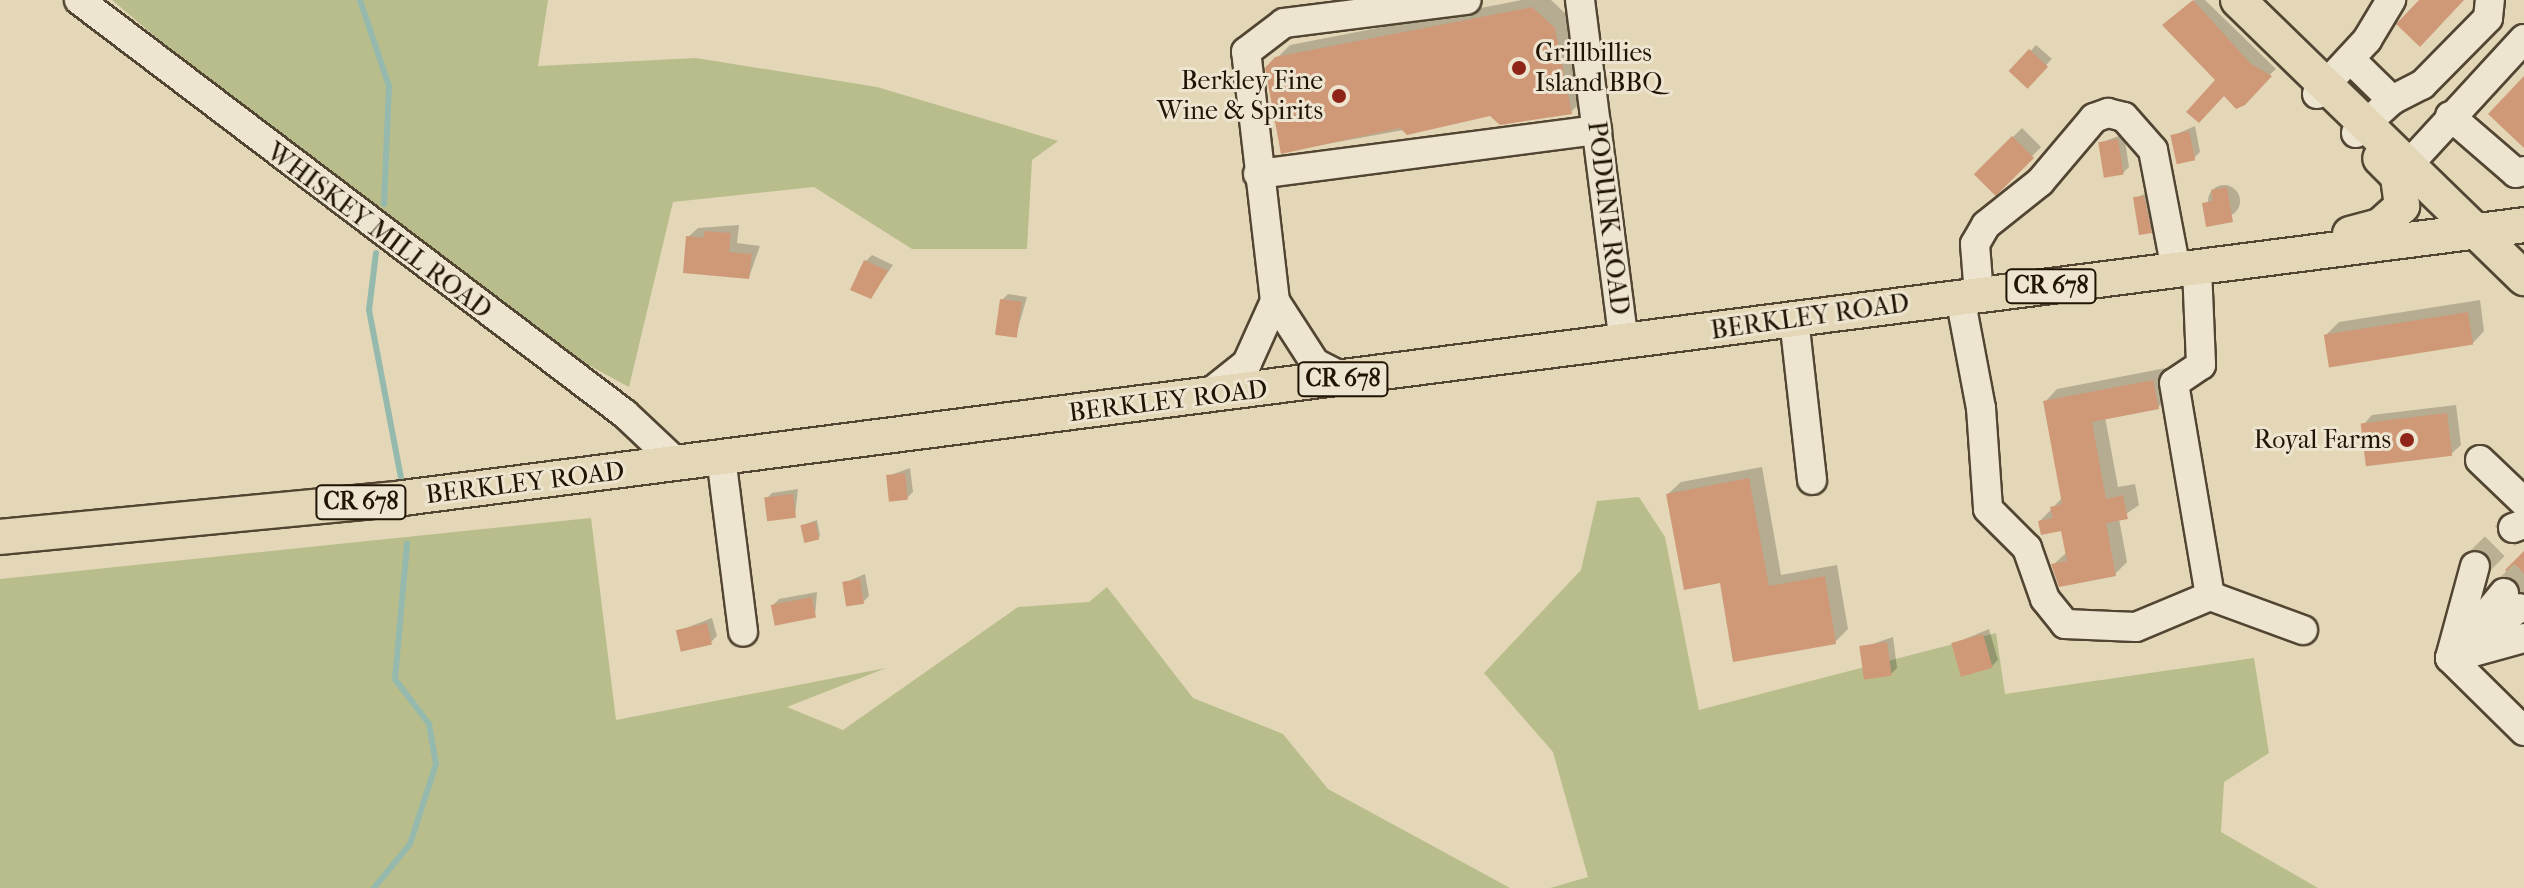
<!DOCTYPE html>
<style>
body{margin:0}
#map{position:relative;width:2524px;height:888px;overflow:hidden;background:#e3d7b7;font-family:"IM FELL French Canon",serif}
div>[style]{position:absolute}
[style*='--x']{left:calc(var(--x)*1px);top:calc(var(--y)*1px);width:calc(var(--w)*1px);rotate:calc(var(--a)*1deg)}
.green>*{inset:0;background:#b8bd8b}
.shadow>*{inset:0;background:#0003;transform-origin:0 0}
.round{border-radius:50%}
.stream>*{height:6px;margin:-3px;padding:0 3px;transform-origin:3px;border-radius:3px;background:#95baad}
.building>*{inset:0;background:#cf9978;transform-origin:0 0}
.minor-tunnel>*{height:28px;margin-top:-14px;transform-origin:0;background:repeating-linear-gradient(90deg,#bcb093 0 28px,transparent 0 42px)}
.roads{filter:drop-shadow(2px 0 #524532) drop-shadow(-2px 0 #524532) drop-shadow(0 2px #524532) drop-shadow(0 -2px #524532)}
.minor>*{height:28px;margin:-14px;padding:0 14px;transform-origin:14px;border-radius:14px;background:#ede5d0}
.major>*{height:34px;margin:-17px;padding:0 17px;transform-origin:17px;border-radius:17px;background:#e3d7b7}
.dots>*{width:22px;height:22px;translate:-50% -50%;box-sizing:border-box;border:4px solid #ede5d0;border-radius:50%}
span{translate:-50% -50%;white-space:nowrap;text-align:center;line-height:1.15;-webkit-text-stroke:6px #ede5d0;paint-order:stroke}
.shield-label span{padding:2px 6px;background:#ede5d0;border:2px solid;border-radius:6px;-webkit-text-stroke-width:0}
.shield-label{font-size:24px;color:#211405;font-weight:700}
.poi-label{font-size:26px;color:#211405}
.left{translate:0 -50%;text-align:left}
.right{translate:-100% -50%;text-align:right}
.street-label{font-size:26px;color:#211405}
</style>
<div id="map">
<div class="green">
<i style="clip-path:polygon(112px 0,548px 0,538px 66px,696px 58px,877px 87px,1058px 141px,1032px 160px,1027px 249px,912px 249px,814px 187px,673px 202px,629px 387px,462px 297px)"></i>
<i style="clip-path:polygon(1639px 497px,1665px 537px,1699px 710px,1996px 633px,2005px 694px,2254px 658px,2269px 753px,2224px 782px,2221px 832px,2318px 888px,1550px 888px,1588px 877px,1553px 752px,1484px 673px,1581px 570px,1597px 501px)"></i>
<i style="clip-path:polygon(591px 518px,616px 720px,886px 668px,787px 707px,843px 730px,1018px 607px,1089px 602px,1107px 587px,1193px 698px,1283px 734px,1328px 789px,1510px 888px,0 888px,0 579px)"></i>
</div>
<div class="shadow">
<i style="clip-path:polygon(1522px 0,1551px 0,1567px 15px,1583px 100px,1571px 112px,1491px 114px,1283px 152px,1267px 68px,1290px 45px)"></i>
<i style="clip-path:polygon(2195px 0,2205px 0,2276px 69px,2236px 106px,2170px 20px)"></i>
<i style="left:2036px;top:45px;width:21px;height:36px;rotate:41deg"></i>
<i style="clip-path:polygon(2195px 126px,2200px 152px,2194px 158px,2172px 136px)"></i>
<i style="left:2022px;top:128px;width:27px;height:64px;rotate:45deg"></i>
<i style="clip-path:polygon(2124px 134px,2129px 167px,2123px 173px,2100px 143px)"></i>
<i class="round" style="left:2208px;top:185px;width:32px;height:32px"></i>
<i style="clip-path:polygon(2150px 191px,2157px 226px,2151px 231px,2136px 198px)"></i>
<i style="clip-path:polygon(739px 225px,737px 243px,760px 246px,749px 277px,688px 237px,698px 228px)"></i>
<i style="clip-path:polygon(872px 255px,893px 265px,870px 297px,866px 261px)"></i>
<i style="clip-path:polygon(1008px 294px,1027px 297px,1016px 335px,1002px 300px)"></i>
<i style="clip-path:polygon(2480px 300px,2484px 331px,2472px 344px,2326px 335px,2339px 322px)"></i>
<i style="clip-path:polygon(2166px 368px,2171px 395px,2158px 407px,2105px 417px,2118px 487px,2135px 484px,2139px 505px,2119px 519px,2127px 562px,2115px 574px,2053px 565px,2066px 553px,2063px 529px,2040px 521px,2062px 498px,2045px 402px,2057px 389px)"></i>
<i style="clip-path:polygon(2456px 405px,2461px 445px,2451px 454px,2363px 425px,2372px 415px)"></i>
<i style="clip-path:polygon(1762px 467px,1781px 575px,1837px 565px,1848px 629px,1835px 642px,1721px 580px,1668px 494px,1681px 482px)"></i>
<i style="clip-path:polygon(910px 468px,913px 492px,907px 498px,888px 476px)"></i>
<i style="clip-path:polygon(798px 489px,795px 516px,766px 499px,772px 493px)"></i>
<i style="clip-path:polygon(817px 520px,820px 536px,818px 538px,803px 525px)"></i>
<i style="clip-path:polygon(865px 574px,869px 596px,863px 602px,844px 583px)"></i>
<i style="clip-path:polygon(817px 592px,815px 616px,773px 605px,779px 599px)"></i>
<i style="clip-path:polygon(712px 618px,717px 636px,711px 642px,678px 631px)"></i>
<i style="clip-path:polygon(1989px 629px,1998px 660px,1992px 666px,1953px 644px)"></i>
<i style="clip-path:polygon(1893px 637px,1897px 668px,1891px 674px,1861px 648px)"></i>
</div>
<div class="stream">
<i style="--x:360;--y:0;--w:91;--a:71.4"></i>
<i style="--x:389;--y:86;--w:118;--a:92.4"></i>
<i style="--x:376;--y:253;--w:57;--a:97"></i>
<i style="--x:369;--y:310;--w:170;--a:79.2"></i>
<i style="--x:374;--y:888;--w:57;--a:-50.7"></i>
<i style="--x:410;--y:844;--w:84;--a:-72"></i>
<i style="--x:436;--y:764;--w:41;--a:-99.9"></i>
<i style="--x:429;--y:724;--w:56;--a:-127.1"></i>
<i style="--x:395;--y:679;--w:136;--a:-84.9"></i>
</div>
<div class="building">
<i style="clip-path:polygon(2193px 0,2251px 64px,2272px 76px,2245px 105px,2236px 109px,2224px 96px,2199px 123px,2186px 112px,2215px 80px,2162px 25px)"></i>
<i style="clip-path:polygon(2419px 0,2464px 0,2420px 47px,2396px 24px)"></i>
<i style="clip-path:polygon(1532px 7px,1555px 28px,1572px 114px,1500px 125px,1490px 116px,1407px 135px,1400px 128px,1281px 154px,1265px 68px,1275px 57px)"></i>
<i style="left:2029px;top:49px;width:26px;height:30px;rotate:43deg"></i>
<i style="clip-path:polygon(2524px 76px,2524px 148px,2488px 114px)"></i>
<i style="left:2189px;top:131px;width:30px;height:19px;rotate:78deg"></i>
<i style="left:2012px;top:136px;width:31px;height:54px;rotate:45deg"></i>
<i style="left:2118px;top:139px;width:36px;height:20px;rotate:81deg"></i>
<i style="clip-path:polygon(2227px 187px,2233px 222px,2206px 227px,2202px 203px,2213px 201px,2211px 190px)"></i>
<i style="clip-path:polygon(2144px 196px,2152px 233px,2139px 235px,2133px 197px)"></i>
<i style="clip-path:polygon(704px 231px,731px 233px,729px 252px,752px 254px,749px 279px,683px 273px,686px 236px,704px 238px)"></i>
<i style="clip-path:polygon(864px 260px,888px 271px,871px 299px,850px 290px)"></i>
<i style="left:1000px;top:299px;width:22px;height:36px;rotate:8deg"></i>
<i style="left:2468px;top:312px;width:33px;height:146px;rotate:81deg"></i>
<i style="clip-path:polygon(2153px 380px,2159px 409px,2092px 422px,2106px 499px,2123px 495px,2128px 519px,2106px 523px,2116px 576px,2059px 587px,2051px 564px,2067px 561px,2061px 531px,2041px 535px,2038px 521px,2053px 518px,2050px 507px,2062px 504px,2043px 401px)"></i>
<i style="left:2447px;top:413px;width:43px;height:87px;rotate:83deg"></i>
<i style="left:905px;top:473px;width:27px;height:19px;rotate:84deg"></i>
<i style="clip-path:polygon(1749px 478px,1769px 586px,1825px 576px,1836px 644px,1733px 662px,1720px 583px,1684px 590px,1666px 494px)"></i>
<i style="left:793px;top:494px;width:24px;height:29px;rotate:83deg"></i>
<i style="left:815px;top:522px;width:18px;height:15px;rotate:77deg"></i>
<i style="clip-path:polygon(2524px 551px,2524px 589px,2505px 570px)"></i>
<i style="left:860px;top:579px;width:25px;height:18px;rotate:81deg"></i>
<i style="left:812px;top:597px;width:21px;height:42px;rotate:79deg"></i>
<i style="left:707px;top:623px;width:22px;height:32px;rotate:77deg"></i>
<i style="left:1983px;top:634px;width:35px;height:33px;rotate:74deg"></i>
<i style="left:1887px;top:642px;width:34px;height:28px;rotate:82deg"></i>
</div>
<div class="minor-tunnel">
<i style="--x:2475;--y:566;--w:54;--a:-45"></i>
<i style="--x:2504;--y:593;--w:28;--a:-44"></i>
</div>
<div class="roads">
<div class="minor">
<i style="--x:79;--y:0;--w:685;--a:37.17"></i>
<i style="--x:625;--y:414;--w:71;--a:43.3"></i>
<i style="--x:1580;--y:0;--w:345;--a:82.7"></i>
<i style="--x:2350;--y:59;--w:59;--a:44.3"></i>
<i style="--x:2317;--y:94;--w:74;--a:-47.2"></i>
<i style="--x:2367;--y:40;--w:47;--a:-59"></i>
<i style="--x:2450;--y:116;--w:87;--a:40.8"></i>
<i style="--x:2516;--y:173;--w:8;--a:-14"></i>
<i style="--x:2356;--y:133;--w:49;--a:-42.5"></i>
<i style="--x:2392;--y:100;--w:34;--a:-27"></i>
<i style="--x:2422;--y:85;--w:94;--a:-45.4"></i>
<i style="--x:2488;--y:18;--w:18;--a:-84"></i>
<i style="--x:1258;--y:174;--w:342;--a:-7.4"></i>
<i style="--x:2398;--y:176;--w:186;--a:-47.4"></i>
<i style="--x:2197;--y:268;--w:97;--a:87.6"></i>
<i style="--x:2201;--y:365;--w:32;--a:146"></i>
<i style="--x:2174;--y:383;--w:216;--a:80.4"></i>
<i style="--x:2210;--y:596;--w:99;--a:20.1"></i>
<i style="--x:1979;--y:295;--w:51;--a:-94.5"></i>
<i style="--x:1975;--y:244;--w:22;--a:-60"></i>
<i style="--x:1986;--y:225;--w:69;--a:-38.5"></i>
<i style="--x:2040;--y:182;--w:84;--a:-49.8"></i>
<i style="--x:2094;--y:118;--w:15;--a:-20"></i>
<i style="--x:2108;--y:113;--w:16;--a:14"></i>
<i style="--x:2124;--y:117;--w:44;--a:48.7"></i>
<i style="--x:2153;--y:150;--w:122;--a:79.1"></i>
<i style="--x:1960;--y:297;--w:113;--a:79.3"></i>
<i style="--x:1981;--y:408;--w:101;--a:86"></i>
<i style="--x:1988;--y:509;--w:55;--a:45"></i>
<i style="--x:2027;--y:548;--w:54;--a:70.6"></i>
<i style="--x:2045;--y:599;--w:32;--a:51"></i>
<i style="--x:2065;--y:624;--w:71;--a:2.4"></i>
<i style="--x:2136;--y:627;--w:80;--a:-22.7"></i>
<i style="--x:1275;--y:301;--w:74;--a:57.2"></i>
<i style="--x:1315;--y:363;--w:33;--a:27"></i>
<i style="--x:1794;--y:319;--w:162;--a:83.6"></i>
<i style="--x:1206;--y:396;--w:53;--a:-38.8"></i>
<i style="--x:1247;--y:363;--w:68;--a:-65.7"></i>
<i style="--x:1275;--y:301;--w:251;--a:-96.6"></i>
<i style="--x:1246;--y:52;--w:48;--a:-37.3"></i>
<i style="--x:1284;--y:23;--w:184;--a:-7.2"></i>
<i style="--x:721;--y:457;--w:176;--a:82.8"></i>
<i style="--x:2480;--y:460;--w:61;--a:43.7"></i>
<i style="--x:2513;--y:528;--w:12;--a:-20"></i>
<i style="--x:2476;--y:627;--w:44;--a:-50.5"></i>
<i style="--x:2466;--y:654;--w:60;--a:-15.4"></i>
<i style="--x:2450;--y:658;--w:104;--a:44.6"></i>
<i style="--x:2450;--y:658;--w:95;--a:-74.8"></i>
<i style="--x:2450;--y:658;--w:85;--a:-35.9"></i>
</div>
<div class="major">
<i style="--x:2238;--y:0;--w:399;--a:44.2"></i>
<i style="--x:2350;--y:234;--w:31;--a:-15"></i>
<i style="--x:2380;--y:226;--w:30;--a:-42"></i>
<i style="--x:2402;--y:206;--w:30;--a:-98"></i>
<i style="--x:2398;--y:176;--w:25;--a:-135"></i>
<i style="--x:0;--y:537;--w:405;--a:-5.5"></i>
<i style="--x:403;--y:498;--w:2138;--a:-7.33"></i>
</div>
</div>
<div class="dots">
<i style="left:1519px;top:68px;background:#8f2418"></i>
<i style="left:1339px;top:96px;background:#8f2418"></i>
<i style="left:2407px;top:440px;background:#8f2418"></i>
</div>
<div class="shield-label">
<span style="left:2051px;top:286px">CR 678</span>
<span style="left:1343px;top:379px">CR 678</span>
<span style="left:361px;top:502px">CR 678</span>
</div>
<div class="poi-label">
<span class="left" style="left:1535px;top:68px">Grillbillies<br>Island BBQ</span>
<span class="right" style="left:1323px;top:96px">Berkley Fine<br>Wine &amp; Spirits</span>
<span class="right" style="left:2391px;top:440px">Royal Farms</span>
</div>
<div class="street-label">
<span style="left:1608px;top:218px;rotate:83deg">PODUNK ROAD</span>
<span style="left:379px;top:231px;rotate:37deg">WHISKEY MILL ROAD</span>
<span style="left:1810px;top:317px;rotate:-8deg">BERKLEY ROAD</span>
<span style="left:1168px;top:401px;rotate:-7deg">BERKLEY ROAD</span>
<span style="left:525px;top:483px;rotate:-7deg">BERKLEY ROAD</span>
</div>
</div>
